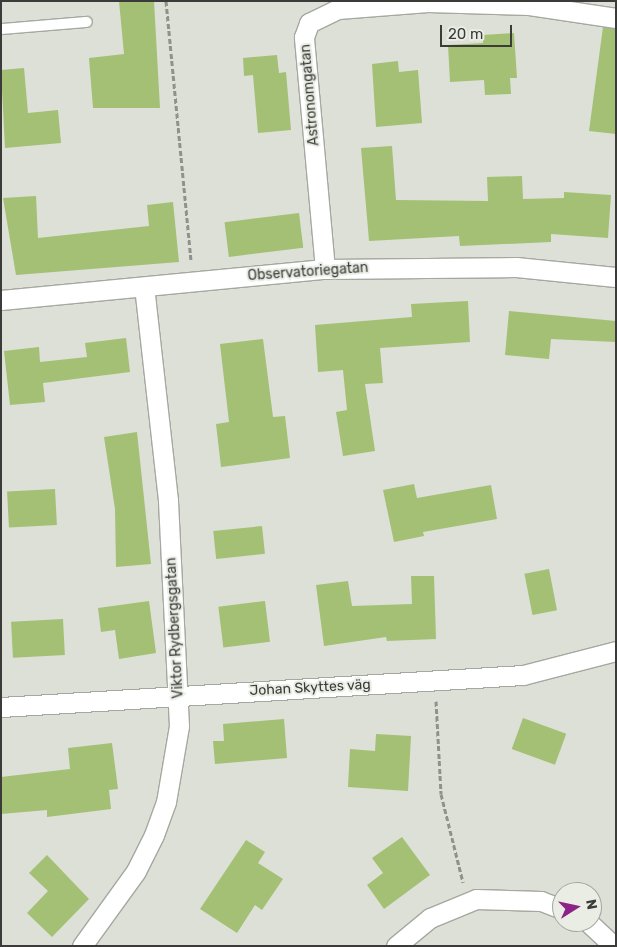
<!DOCTYPE html>
<meta charset="utf-8">
<style>
body{margin:0}
#map{position:relative;width:617px;height:947px;overflow:hidden;background:#dce0d7;font-family:Rubik,sans-serif}
div>[style]{position:absolute}
[style*='--x']{left:calc(var(--x)*1px);top:calc(var(--y)*1px);width:calc(var(--w)*1px);rotate:calc(var(--a)*1deg)}
.building>*{inset:0;background:#a3c074;transform-origin:0 0}
.path>*{height:3px;margin-top:-1.5px;transform-origin:0;background:repeating-linear-gradient(90deg,#8f918b 0 5px,transparent 0 7.5px)}
.roads{filter:drop-shadow(1px 0 #a5a8a0) drop-shadow(-1px 0 #a5a8a0) drop-shadow(0 1px #a5a8a0) drop-shadow(0 -1px #a5a8a0)}
.service>*{height:10px;margin:-5px;padding:0 5px;transform-origin:5px;border-radius:5px;background:#fff}
.minor>*{height:19px;margin:-9.5px;padding:0 9.5px;transform-origin:9.5px;border-radius:9.5px;background:#fff}
span{translate:-50% -50%;white-space:nowrap;text-align:center;line-height:1.15;-webkit-text-stroke:4px #e9ede4;paint-order:stroke}
.street-label{font-size:14px;color:#3b3c39}
.frame{position:absolute;inset:0;border:2px solid #3b3c39;pointer-events:none}
.north{position:absolute;left:552px;top:882px;width:50px;height:50px;box-sizing:border-box;background:#e9ede4;border:1px solid #a3a6a0;border-radius:50%;rotate:80deg;font-size:14px;font-weight:700;line-height:20px;text-align:center;color:#3b3c39}
.north::after{content:'';display:block;margin:auto;width:18px;height:22px;background:#8e2387;clip-path:polygon(50% 0,100% 100%,50% 72%,0 100%)}
.scale{position:absolute;left:440px;top:25px;width:72px;height:22px;box-sizing:border-box;border:2px solid #3b3c39;border-top:0;padding-left:6px;font-size:15px;line-height:18px;white-space:nowrap;color:#3b3c39;-webkit-text-stroke:4px #e9ede4;paint-order:stroke}
</style>
<div id="map">
<div class="building">
<i style="clip-path:polygon(119px 1px,154px 1px,160px 108px,93px 108px,89px 58px,124px 54px)"></i>
<i style="clip-path:polygon(603px 27px,616px 29px,616px 134px,589px 131px)"></i>
<i style="clip-path:polygon(514px 33px,517px 78px,510px 78px,511px 94px,485px 95px,484px 80px,450px 82px,448px 45px,483px 43px,483px 35px)"></i>
<i style="clip-path:polygon(277px 55px,279px 73px,286px 72px,291px 130px,258px 133px,253px 75px,244px 76px,243px 58px)"></i>
<i style="clip-path:polygon(398px 61px,399px 72px,418px 70px,422px 123px,376px 127px,372px 64px)"></i>
<i style="clip-path:polygon(24px 68px,28px 113px,58px 110px,61px 143px,5px 148px,1px 70px)"></i>
<i style="clip-path:polygon(392px 146px,396px 200px,488px 201px,487px 177px,522px 176px,523px 199px,564px 198px,564px 192px,611px 195px,608px 238px,551px 234px,551px 242px,460px 246px,459px 236px,369px 241px,361px 148px)"></i>
<i style="clip-path:polygon(36px 196px,38px 238px,149px 226px,147px 205px,173px 202px,179px 262px,16px 275px,3px 198px)"></i>
<i style="left:299px;top:213px;width:35px;height:75px;rotate:83deg"></i>
<i style="clip-path:polygon(468px 301px,470px 342px,380px 348px,383px 383px,365px 384px,375px 451px,343px 456px,336px 412px,347px 410px,343px 370px,318px 372px,315px 325px,412px 317px,411px 304px)"></i>
<i style="clip-path:polygon(509px 311px,616px 321px,616px 342px,551px 339px,549px 359px,505px 355px)"></i>
<i style="clip-path:polygon(126px 338px,130px 372px,43px 383px,45px 402px,10px 405px,4px 351px,39px 347px,40px 362px,87px 357px,85px 343px)"></i>
<i style="clip-path:polygon(263px 339px,273px 417px,285px 416px,290px 458px,221px 467px,216px 424px,229px 422px,220px 344px)"></i>
<i style="clip-path:polygon(137px 432px,151px 564px,116px 567px,115px 509px,104px 437px)"></i>
<i style="clip-path:polygon(414px 484px,417px 498px,491px 485px,497px 519px,423px 532px,424px 536px,394px 542px,383px 490px)"></i>
<i style="left:55px;top:489px;width:36px;height:48px;rotate:87deg"></i>
<i style="left:262px;top:526px;width:28px;height:49px;rotate:84deg"></i>
<i style="left:549px;top:569px;width:42px;height:25px;rotate:79deg"></i>
<i style="clip-path:polygon(411px 576px,434px 576px,436px 639px,387px 641px,386px 637px,324px 646px,316px 585px,348px 581px,352px 606px,412px 604px)"></i>
<i style="clip-path:polygon(149px 601px,156px 653px,119px 659px,115px 630px,101px 632px,98px 608px)"></i>
<i style="left:265px;top:601px;width:41px;height:47px;rotate:83deg"></i>
<i style="left:63px;top:619px;width:36px;height:52px;rotate:87deg"></i>
<i style="left:523px;top:718px;width:46px;height:33px;rotate:20deg"></i>
<i style="clip-path:polygon(284px 719px,287px 758px,215px 764px,213px 741px,224px 741px,223px 724px)"></i>
<i style="clip-path:polygon(376px 734px,411px 736px,408px 791px,348px 787px,350px 749px,375px 751px)"></i>
<i style="clip-path:polygon(112px 743px,118px 789px,109px 790px,111px 809px,47px 817px,47px 810px,1px 814px,1px 777px,70px 769px,68px 748px)"></i>
<i style="clip-path:polygon(402px 837px,430px 875px,384px 909px,367px 885px,383px 873px,372px 858px)"></i>
<i style="clip-path:polygon(246px 840px,265px 852px,258px 863px,283px 879px,262px 910px,255px 905px,237px 933px,200px 909px)"></i>
<i style="clip-path:polygon(47px 855px,89px 899px,52px 937px,27px 913px,48px 891px,29px 873px)"></i>
</div>
<div class="path">
<i style="--x:166;--y:1;--w:262;--a:84.5"></i>
<i style="--x:436;--y:701;--w:93;--a:86.9"></i>
<i style="--x:441;--y:794;--w:91;--a:76"></i>
</div>
<div class="roads">
<div class="service">
<i style="--x:1;--y:29;--w:86;--a:-4.7"></i>
</div>
<div class="minor">
<i style="--x:325;--y:269;--w:233;--a:-95.2"></i>
<i style="--x:304;--y:37;--w:15;--a:-70"></i>
<i style="--x:309;--y:23;--w:32;--a:-26"></i>
<i style="--x:338;--y:9;--w:90;--a:-4.4"></i>
<i style="--x:428;--y:2;--w:101;--a:1.7"></i>
<i style="--x:529;--y:5;--w:88;--a:8.5"></i>
<i style="--x:1;--y:300;--w:325;--a:-5.5"></i>
<i style="--x:325;--y:269;--w:191;--a:-0.6"></i>
<i style="--x:516;--y:267;--w:100;--a:5.7"></i>
<i style="--x:1;--y:707;--w:523;--a:-3.51"></i>
<i style="--x:523;--y:675;--w:96;--a:-14.5"></i>
<i style="--x:588;--y:922;--w:35;--a:43"></i>
<i style="--x:82;--y:946;--w:92;--a:-54.2"></i>
<i style="--x:136;--y:871;--w:40;--a:-63.4"></i>
<i style="--x:154;--y:835;--w:35;--a:-70"></i>
<i style="--x:166;--y:802;--w:77;--a:-80.3"></i>
<i style="--x:179;--y:726;--w:226;--a:-92.8"></i>
<i style="--x:168;--y:500;--w:214;--a:-96.4"></i>
<i style="--x:396;--y:946;--w:44;--a:-39.5"></i>
<i style="--x:430;--y:918;--w:50;--a:-22.4"></i>
<i style="--x:476;--y:899;--w:65;--a:1.8"></i>
<i style="--x:541;--y:901;--w:22;--a:21"></i>
</div>
</div>
<div class="street-label">
<span style="left:310px;top:95px;rotate:-95deg">Astronomgatan</span>
<span style="left:308px;top:272px;rotate:-4deg">Observatoriegatan</span>
<span style="left:175px;top:628px;rotate:-93deg">Viktor Rydbergsgatan</span>
<span style="left:310px;top:688px;rotate:-3deg">Johan Skyttes väg</span>
</div>
<div class="frame"></div>
<div class="north">N</div>
<div class="scale">20 m</div>
</div>
